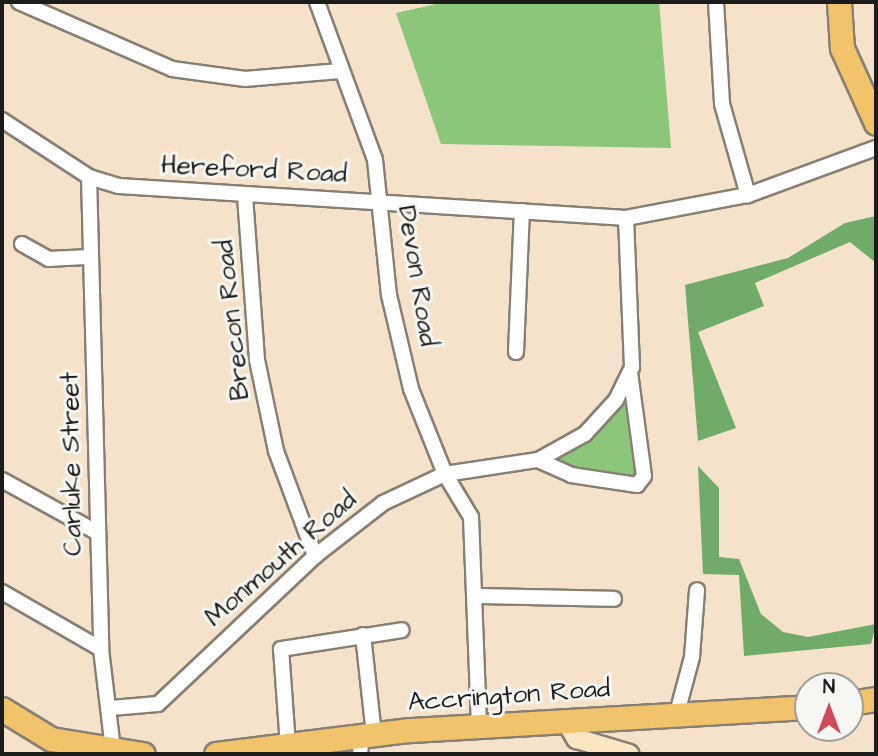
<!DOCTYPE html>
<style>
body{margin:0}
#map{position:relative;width:878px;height:756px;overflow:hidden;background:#f5e2cb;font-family:"Architects Daughter",sans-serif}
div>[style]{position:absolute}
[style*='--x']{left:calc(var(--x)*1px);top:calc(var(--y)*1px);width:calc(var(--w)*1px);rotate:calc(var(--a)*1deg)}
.green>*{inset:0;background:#8cc67a}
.forest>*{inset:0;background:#71ab6a}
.roads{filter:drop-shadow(2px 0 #887f74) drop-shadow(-2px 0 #887f74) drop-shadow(0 2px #887f74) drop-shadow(0 -2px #887f74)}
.minor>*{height:14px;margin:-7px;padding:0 7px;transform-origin:7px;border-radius:7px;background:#fff}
.secondary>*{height:19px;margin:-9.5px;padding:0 9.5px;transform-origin:9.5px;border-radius:9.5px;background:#f9e7c3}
.primary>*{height:23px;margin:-11.5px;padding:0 11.5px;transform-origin:11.5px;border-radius:11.5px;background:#f1c36a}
span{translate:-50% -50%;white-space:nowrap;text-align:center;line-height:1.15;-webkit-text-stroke:6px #f6f6f2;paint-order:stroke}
.street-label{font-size:26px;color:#1c1c1c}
.frame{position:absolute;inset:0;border:4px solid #1c1c1c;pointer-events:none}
.north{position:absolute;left:794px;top:672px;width:70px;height:70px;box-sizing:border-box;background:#f6f6f2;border:2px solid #9f9f9c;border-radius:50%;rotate:0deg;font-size:19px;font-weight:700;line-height:28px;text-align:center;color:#1c1c1c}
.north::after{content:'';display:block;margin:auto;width:24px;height:32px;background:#d1495b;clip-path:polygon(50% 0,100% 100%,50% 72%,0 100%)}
</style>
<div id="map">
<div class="green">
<i style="clip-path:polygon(445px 2px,659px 2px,671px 148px,441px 144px,396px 13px)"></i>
<i style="clip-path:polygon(630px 372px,639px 404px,637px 485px,538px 460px,585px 434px)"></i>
</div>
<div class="forest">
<i style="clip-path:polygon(876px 216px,876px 263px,850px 242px,755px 283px,764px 306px,698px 332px,736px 428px,698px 441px,685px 285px,788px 258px,845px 223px)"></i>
<i style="clip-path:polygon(698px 466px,719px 488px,719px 557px,739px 559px,761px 614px,783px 632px,808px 637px,876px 624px,871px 644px,744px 656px,739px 575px,703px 574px)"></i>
</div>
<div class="roads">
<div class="minor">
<i style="--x:19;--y:2;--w:167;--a:23.6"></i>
<i style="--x:172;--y:69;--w:74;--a:7.8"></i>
<i style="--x:245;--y:79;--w:95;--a:-4.8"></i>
<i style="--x:317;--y:2;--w:168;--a:69.8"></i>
<i style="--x:375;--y:160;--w:136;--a:84.1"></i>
<i style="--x:389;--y:295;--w:97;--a:76.8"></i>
<i style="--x:411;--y:389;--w:92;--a:68.2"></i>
<i style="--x:445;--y:474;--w:50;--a:58.8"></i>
<i style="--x:471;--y:517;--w:209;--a:87.8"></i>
<i style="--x:716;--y:2;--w:102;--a:86.6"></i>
<i style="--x:722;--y:104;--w:95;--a:74.1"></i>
<i style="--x:2;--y:120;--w:104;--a:33.2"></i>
<i style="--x:89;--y:177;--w:31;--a:17"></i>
<i style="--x:119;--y:186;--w:508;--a:3.61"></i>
<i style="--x:626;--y:218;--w:124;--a:-10.7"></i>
<i style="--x:748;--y:195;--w:136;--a:-20.2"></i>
<i style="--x:89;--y:177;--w:472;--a:88.5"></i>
<i style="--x:101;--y:649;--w:101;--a:83.2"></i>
<i style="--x:245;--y:196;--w:164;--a:85.8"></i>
<i style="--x:257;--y:360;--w:93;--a:78.2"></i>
<i style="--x:276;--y:451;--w:112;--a:69.6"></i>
<i style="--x:22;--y:244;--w:31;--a:29"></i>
<i style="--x:49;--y:259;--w:40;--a:-2.9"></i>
<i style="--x:516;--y:352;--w:141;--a:-87.6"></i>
<i style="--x:538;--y:460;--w:36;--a:24"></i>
<i style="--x:571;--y:475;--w:67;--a:8.6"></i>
<i style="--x:637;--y:485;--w:11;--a:-52"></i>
<i style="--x:644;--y:476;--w:105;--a:-97.7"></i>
<i style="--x:2;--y:480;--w:110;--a:28.9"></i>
<i style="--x:2;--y:592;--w:114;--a:29.9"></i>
<i style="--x:475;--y:596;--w:139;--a:1.2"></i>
<i style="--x:363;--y:635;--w:100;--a:83.7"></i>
<i style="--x:111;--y:708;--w:47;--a:-4.9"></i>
<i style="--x:158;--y:704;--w:216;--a:-43.3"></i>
<i style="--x:315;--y:556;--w:86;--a:-37.9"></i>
<i style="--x:383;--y:503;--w:68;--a:-25.1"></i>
<i style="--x:445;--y:474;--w:94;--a:-8.6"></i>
<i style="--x:538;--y:460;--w:54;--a:-29"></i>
<i style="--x:585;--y:434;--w:46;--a:-47.6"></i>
<i style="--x:616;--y:400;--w:37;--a:-64"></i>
<i style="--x:632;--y:367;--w:149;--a:-92.3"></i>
<i style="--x:677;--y:713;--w:58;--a:-75"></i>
<i style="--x:692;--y:657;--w:67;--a:-85.7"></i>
<i style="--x:288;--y:746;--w:97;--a:-94.1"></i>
<i style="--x:281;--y:649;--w:122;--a:-8.9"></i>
<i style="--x:360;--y:754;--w:18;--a:-84"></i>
</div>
<div class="secondary">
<i style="--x:566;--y:721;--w:20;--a:60"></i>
<i style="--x:576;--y:738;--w:55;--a:16.8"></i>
</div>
<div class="primary">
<i style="--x:839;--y:2;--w:46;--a:86.3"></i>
<i style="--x:842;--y:48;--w:82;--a:65.6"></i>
<i style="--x:850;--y:703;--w:26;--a:-9"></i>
<i style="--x:2;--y:709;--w:57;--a:31.5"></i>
<i style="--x:51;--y:739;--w:93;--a:9.3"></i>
<i style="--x:216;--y:754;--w:195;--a:-7.1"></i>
<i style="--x:410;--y:730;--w:399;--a:-3.3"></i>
</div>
</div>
<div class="street-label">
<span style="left:254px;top:170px;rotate:3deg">Hereford Road</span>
<span style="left:417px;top:276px;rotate:81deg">Devon Road</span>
<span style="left:233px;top:320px;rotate:-96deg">Brecon Road</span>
<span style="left:72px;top:464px;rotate:-91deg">Carluke Street</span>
<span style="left:281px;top:559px;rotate:-41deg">Monmouth Road</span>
<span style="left:509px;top:696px;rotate:-4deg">Accrington Road</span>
</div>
<div class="frame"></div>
<div class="north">N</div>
</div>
